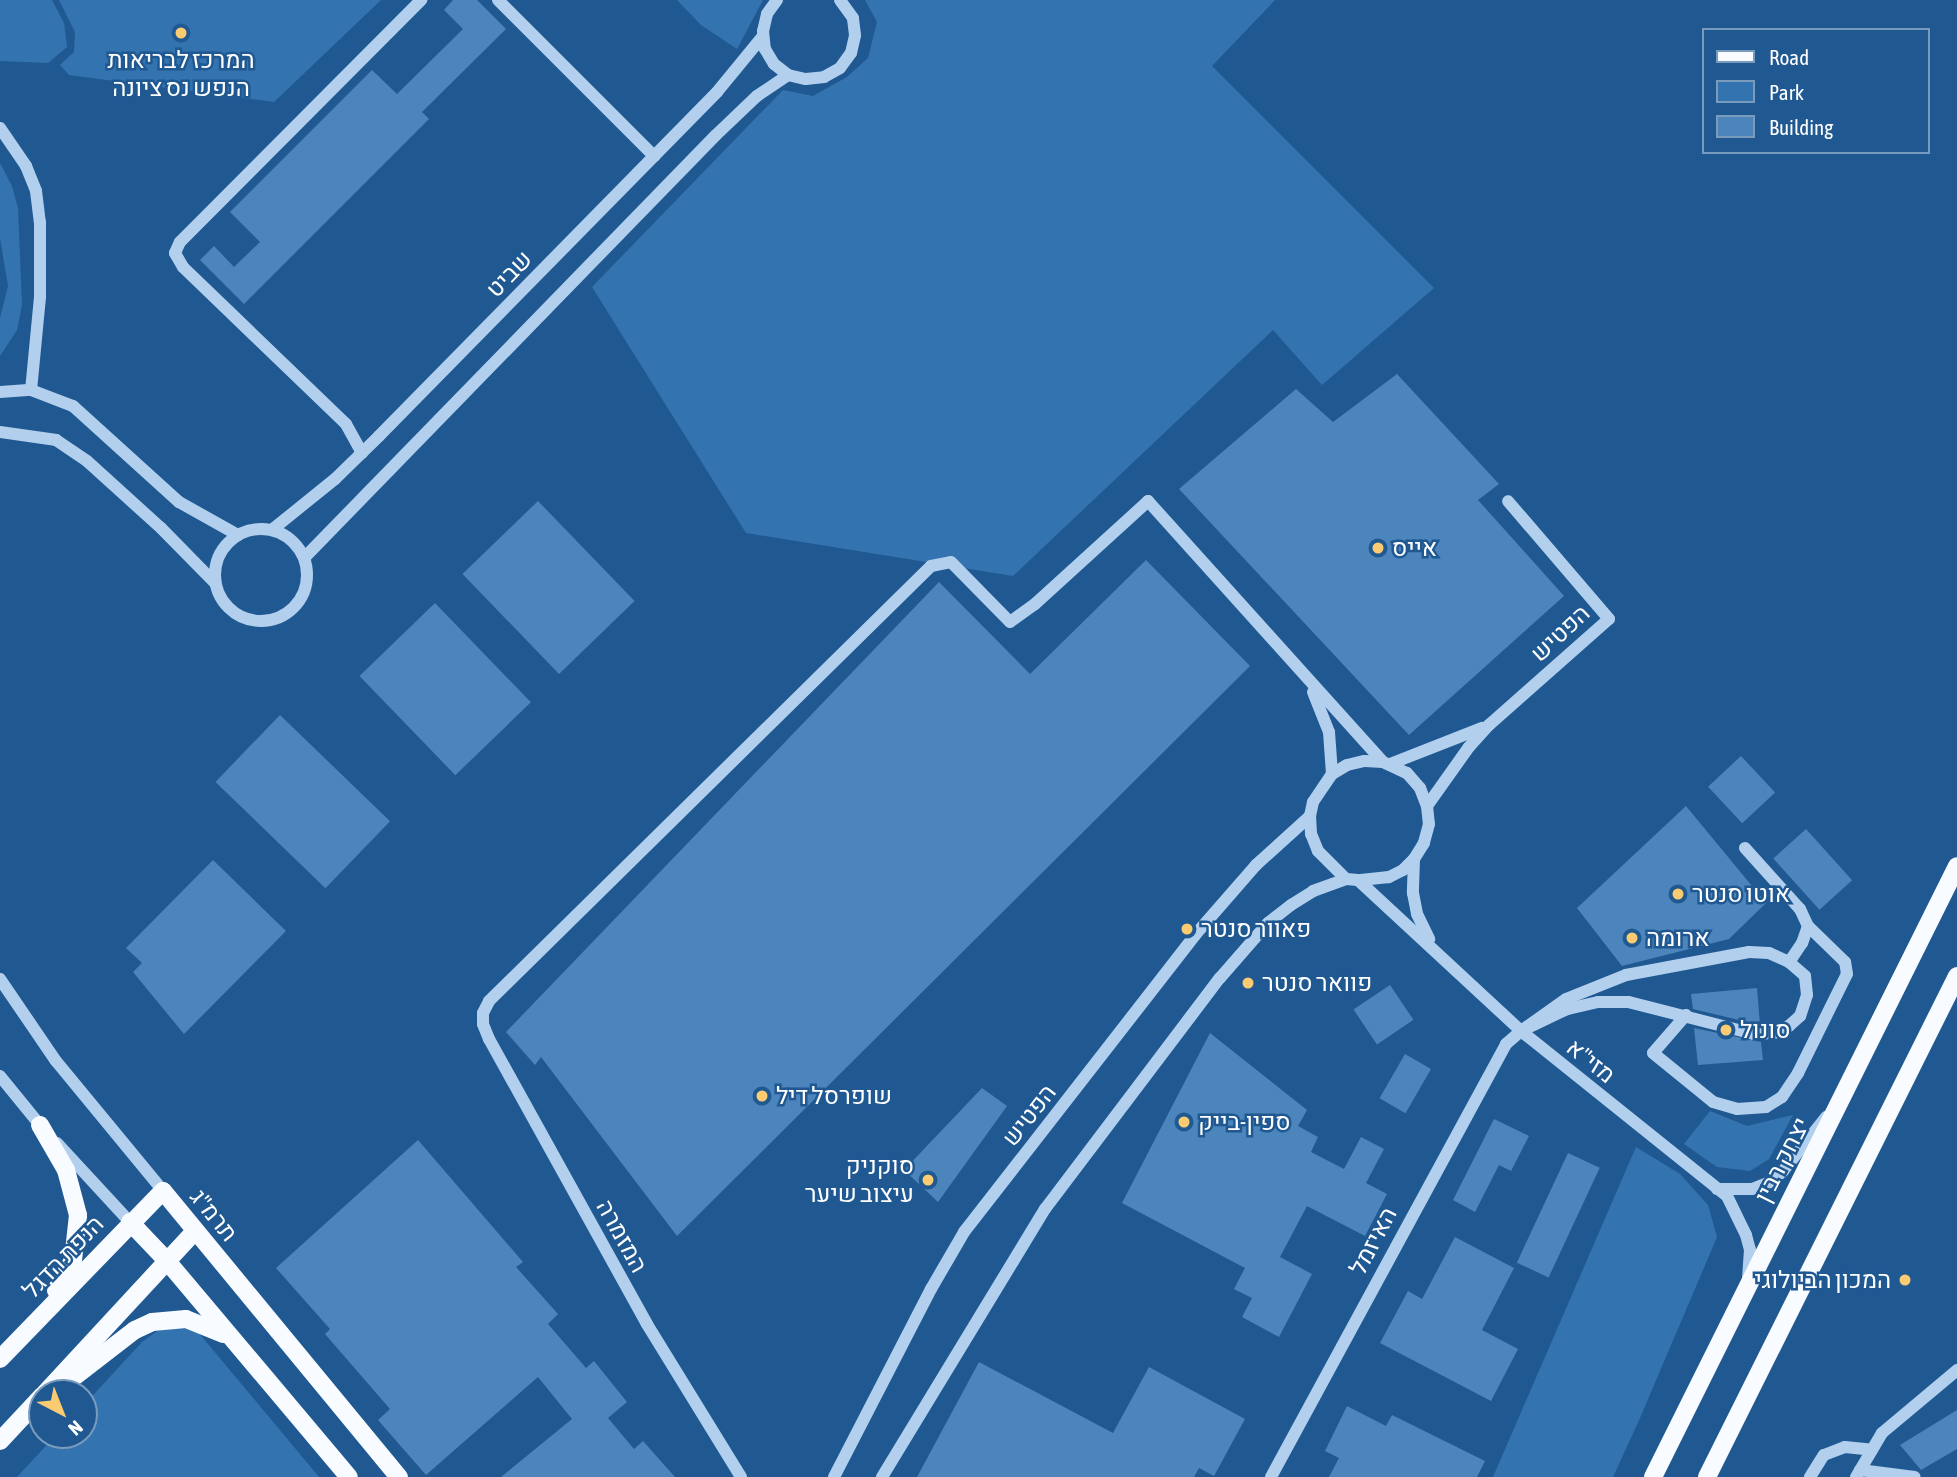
<!DOCTYPE html>
<meta charset="utf-8">
<style>
body{margin:0}
#map{position:relative;width:1957px;height:1477px;overflow:hidden;background:#205992;font-family:"Asap Condensed",Heebo,sans-serif}
div>[style]{position:absolute}
[style*='--x']{left:calc(var(--x)*1px);top:calc(var(--y)*1px);width:calc(var(--w)*1px);rotate:calc(var(--a)*1deg)}
.green>*{inset:0;background:#3374b0}
.building>*{inset:0;background:#4c85bb;transform-origin:0 0}
.minor>*{height:12px;margin:-6px;padding:0 6px;transform-origin:6px;border-radius:6px;background:#b2d0ee}
.minor>.ring{margin:-6px;padding:0;box-sizing:content-box;background:none;border:12px solid #b2d0ee;border-radius:50%}
.major>*{height:18px;margin:-9px;padding:0 9px;transform-origin:9px;border-radius:9px;background:#f8fbff}
.dots>*{width:19px;height:19px;translate:-50% -50%;box-sizing:border-box;border:4px solid #205992;border-radius:50%}
span{translate:-50% -50%;white-space:nowrap;text-align:center;line-height:1.15;-webkit-text-stroke:5px #205992;paint-order:stroke}
.poi-label{font-size:24px;color:#fff}
.left{translate:0 -50%;text-align:left}
.right{translate:-100% -50%;text-align:right}
.street-label{font-size:24px;color:#fff}
.legend{position:absolute;left:1702px;top:28px;width:228px;height:126px;box-sizing:border-box;background:#205992;border:2px solid #799bbe;margin:0;padding:9px 12px;list-style:none;font-size:21px;color:#fff}
.legend li{display:flex;align-items:center;gap:14px;height:35px}
.legend b{width:35px;border:2px solid #799bbe}
.north{position:absolute;left:28px;top:1379px;width:70px;height:70px;box-sizing:border-box;background:#205992;border:2px solid #799bbe;border-radius:50%;rotate:138deg;font-size:19px;font-weight:700;line-height:28px;text-align:center;color:#fff}
.north::after{content:'';display:block;margin:auto;width:24px;height:32px;background:#fbcb72;clip-path:polygon(50% 0,100% 100%,50% 72%,0 100%)}
</style>
<div id="map">
<div class="green">
<i style="clip-path:polygon(0 0,52px 0,64px 23px,67px 47px,48px 63px,0 61px)"></i>
<i style="clip-path:polygon(59px 0,381px 0,274px 102px,69px 75px,60px 65px,74px 52px,75px 32px)"></i>
<i style="clip-path:polygon(677px 0,763px 0,737px 49px,701px 25px)"></i>
<i style="clip-path:polygon(865px 0,1275px 0,1212px 66px,1434px 288px,1322px 385px,1273px 330px,1013px 576px,746px 533px,592px 287px,783px 90px,813px 96px,847px 77px,868px 58px,877px 22px)"></i>
<i style="clip-path:polygon(0 163px,12px 186px,18px 208px,22px 305px,17px 330px,0 356px,0 318px,8px 286px,0 238px)"></i>
<i style="clip-path:polygon(1710px 1111px,1747px 1126px,1793px 1115px,1769px 1159px,1750px 1171px,1717px 1167px,1684px 1144px)"></i>
<i style="clip-path:polygon(1636px 1147px,1680px 1174px,1708px 1205px,1717px 1237px,1640px 1418px,1613px 1477px,1493px 1477px)"></i>
<i style="clip-path:polygon(167px 1324px,198px 1332px,319px 1477px,17px 1477px,56px 1435px,84px 1435px,84px 1405px,142px 1342px)"></i>
</div>
<div class="building">
<i style="clip-path:polygon(453px 0,477px 0,506px 29px,422px 112px,429px 119px,244px 304px,200px 260px,214px 246px,234px 267px,260px 242px,230px 212px,372px 70px,397px 94px,463px 29px,444px 10px)"></i>
<i style="clip-path:polygon(1397px 374px,1499px 484px,1478px 500px,1564px 596px,1409px 735px,1179px 489px,1296px 389px,1333px 422px)"></i>
<i style="left:538px;top:501px;width:139px;height:105px;rotate:46deg"></i>
<i style="clip-path:polygon(1146px 560px,1250px 666px,677px 1236px,541px 1057px,535px 1065px,506px 1032px,939px 582px,1030px 674px)"></i>
<i style="left:435px;top:603px;width:138px;height:105px;rotate:46deg"></i>
<i style="left:280px;top:715px;width:153px;height:93px;rotate:44deg"></i>
<i style="left:1741px;top:756px;width:50px;height:45px;rotate:47deg"></i>
<i style="clip-path:polygon(1686px 806px,1766px 903px,1729px 939px,1622px 966px,1577px 908px)"></i>
<i style="left:1806px;top:829px;width:69px;height:44px;rotate:48deg"></i>
<i style="clip-path:polygon(213px 860px,286px 931px,184px 1034px,133px 972px,142px 963px,126px 948px)"></i>
<i style="left:1390px;top:985px;width:42px;height:44px;rotate:56deg"></i>
<i style="clip-path:polygon(1757px 988px,1760px 1025px,1693px 1009px,1691px 994px)"></i>
<i style="clip-path:polygon(1694px 1028px,1761px 1042px,1763px 1060px,1698px 1065px)"></i>
<i style="clip-path:polygon(1210px 1033px,1307px 1110px,1298px 1126px,1318px 1137px,1311px 1152px,1344px 1169px,1361px 1137px,1384px 1149px,1366px 1183px,1387px 1194px,1365px 1236px,1307px 1206px,1280px 1257px,1312px 1274px,1279px 1337px,1242px 1317px,1252px 1298px,1234px 1289px,1245px 1268px,1122px 1203px)"></i>
<i style="left:1405px;top:1054px;width:30px;height:51px;rotate:30deg"></i>
<i style="clip-path:polygon(982px 1088px,1007px 1106px,938px 1202px,904px 1170px)"></i>
<i style="clip-path:polygon(1494px 1119px,1529px 1136px,1511px 1171px,1499px 1165px,1475px 1212px,1453px 1200px)"></i>
<i style="clip-path:polygon(418px 1140px,523px 1262px,516px 1267px,558px 1314px,548px 1324px,586px 1368px,594px 1361px,627px 1402px,608px 1418px,634px 1449px,643px 1441px,675px 1477px,501px 1477px,572px 1419px,538px 1377px,426px 1475px,378px 1420px,390px 1409px,325px 1334px,330px 1329px,276px 1268px)"></i>
<i style="left:1568px;top:1153px;width:35px;height:121px;rotate:25deg"></i>
<i style="clip-path:polygon(1455px 1237px,1514px 1268px,1482px 1330px,1518px 1349px,1491px 1401px,1380px 1343px,1408px 1291px,1422px 1299px)"></i>
<i style="clip-path:polygon(979px 1362px,1113px 1433px,1149px 1367px,1245px 1419px,1214px 1476px,1199px 1468px,1194px 1477px,917px 1477px)"></i>
<i style="clip-path:polygon(1347px 1406px,1386px 1426px,1392px 1415px,1485px 1461px,1477px 1477px,1329px 1477px,1339px 1458px,1325px 1451px)"></i>
<i style="clip-path:polygon(1957px 1410px,1957px 1449px,1921px 1470px,1900px 1445px)"></i>
</div>
<div class="minor">
<i style="--x:498;--y:0;--w:221;--a:45"></i>
<i style="--x:777;--y:0;--w:17;--a:126"></i>
<i style="--x:767;--y:14;--w:17;--a:103"></i>
<i style="--x:763;--y:31;--w:18;--a:84"></i>
<i style="--x:765;--y:49;--w:17;--a:59"></i>
<i style="--x:774;--y:64;--w:18;--a:38"></i>
<i style="--x:788;--y:75;--w:18;--a:13"></i>
<i style="--x:806;--y:79;--w:18;--a:-6"></i>
<i style="--x:824;--y:77;--w:18;--a:-29"></i>
<i style="--x:840;--y:68;--w:19;--a:-54"></i>
<i style="--x:851;--y:53;--w:18;--a:-77"></i>
<i style="--x:855;--y:35;--w:17;--a:-97"></i>
<i style="--x:853;--y:18;--w:22;--a:-126"></i>
<i style="--x:0;--y:128;--w:46;--a:55.6"></i>
<i style="--x:26;--y:166;--w:27;--a:68"></i>
<i style="--x:36;--y:191;--w:31;--a:83"></i>
<i style="--x:40;--y:222;--w:75;--a:90"></i>
<i style="--x:40;--y:297;--w:93;--a:95.5"></i>
<i style="--x:0;--y:392;--w:31;--a:-4"></i>
<i style="--x:31;--y:390;--w:45;--a:20.9"></i>
<i style="--x:73;--y:406;--w:143;--a:42.2"></i>
<i style="--x:179;--y:502;--w:68;--a:29.2"></i>
<i style="--x:0;--y:432;--w:57;--a:8.1"></i>
<i style="--x:56;--y:440;--w:37;--a:34"></i>
<i style="--x:87;--y:461;--w:100;--a:42.2"></i>
<i style="--x:161;--y:528;--w:78;--a:45.5"></i>
<i style="--x:362;--y:453;--w:33;--a:-119"></i>
<i style="--x:346;--y:424;--w:226;--a:-136.1"></i>
<i style="--x:183;--y:267;--w:16;--a:-120"></i>
<i style="--x:175;--y:253;--w:12;--a:-66"></i>
<i style="--x:180;--y:242;--w:342;--a:-45.1"></i>
<i class="ring" style="left:215px;top:529px;width:80px;height:80px"></i>
<i style="--x:273;--y:529;--w:80;--a:-38.9"></i>
<i style="--x:335;--y:479;--w:62;--a:-44.3"></i>
<i style="--x:379;--y:436;--w:482;--a:-45.5"></i>
<i style="--x:717;--y:92;--w:72;--a:-50.6"></i>
<i style="--x:305;--y:557;--w:589;--a:-45.76"></i>
<i style="--x:716;--y:135;--w:57;--a:-43.6"></i>
<i style="--x:757;--y:96;--w:37;--a:-34"></i>
<i style="--x:1313;--y:692;--w:43;--a:68.2"></i>
<i style="--x:1329;--y:732;--w:42;--a:85.9"></i>
<i style="--x:1365;--y:761;--w:18;--a:3"></i>
<i style="--x:1383;--y:762;--w:26;--a:25"></i>
<i style="--x:1407;--y:773;--w:20;--a:49"></i>
<i style="--x:1420;--y:788;--w:19;--a:69"></i>
<i style="--x:1427;--y:806;--w:18;--a:84"></i>
<i style="--x:1429;--y:824;--w:20;--a:105"></i>
<i style="--x:1424;--y:843;--w:19;--a:122"></i>
<i style="--x:1414;--y:859;--w:16;--a:135"></i>
<i style="--x:1403;--y:870;--w:16;--a:153"></i>
<i style="--x:1389;--y:877;--w:31;--a:174"></i>
<i style="--x:1358;--y:880;--w:12;--a:-175"></i>
<i style="--x:1346;--y:879;--w:40;--a:-135"></i>
<i style="--x:1318;--y:851;--w:18;--a:-112"></i>
<i style="--x:1311;--y:834;--w:18;--a:-93"></i>
<i style="--x:1310;--y:816;--w:14;--a:-78"></i>
<i style="--x:1313;--y:802;--w:34;--a:-56"></i>
<i style="--x:1332;--y:774;--w:17;--a:-31"></i>
<i style="--x:1347;--y:765;--w:18;--a:-13"></i>
<i style="--x:1390;--y:764;--w:99;--a:-21.4"></i>
<i style="--x:1427;--y:806;--w:72;--a:-54.6"></i>
<i style="--x:1469;--y:747;--w:30;--a:-48"></i>
<i style="--x:1489;--y:725;--w:160;--a:-41.5"></i>
<i style="--x:1609;--y:619;--w:155;--a:-130.6"></i>
<i style="--x:1745;--y:848;--w:82;--a:48"></i>
<i style="--x:1800;--y:909;--w:19;--a:65"></i>
<i style="--x:1808;--y:926;--w:18;--a:109"></i>
<i style="--x:1802;--y:943;--w:23;--a:124"></i>
<i style="--x:1414;--y:859;--w:34;--a:92"></i>
<i style="--x:1413;--y:893;--w:21;--a:79"></i>
<i style="--x:1417;--y:914;--w:28;--a:64"></i>
<i style="--x:1358;--y:880;--w:222;--a:42.8"></i>
<i style="--x:1521;--y:1031;--w:264;--a:38.7"></i>
<i style="--x:1727;--y:1196;--w:43;--a:64"></i>
<i style="--x:1746;--y:1235;--w:16;--a:75"></i>
<i style="--x:1750;--y:1250;--w:29;--a:94"></i>
<i style="--x:0;--y:979;--w:99;--a:55.7"></i>
<i style="--x:56;--y:1061;--w:168;--a:50.5"></i>
<i style="--x:1686;--y:1015;--w:50;--a:131"></i>
<i style="--x:1653;--y:1053;--w:77;--a:39.2"></i>
<i style="--x:1713;--y:1102;--w:25;--a:16"></i>
<i style="--x:1737;--y:1109;--w:29;--a:-4"></i>
<i style="--x:1766;--y:1107;--w:19;--a:-32"></i>
<i style="--x:1782;--y:1097;--w:29;--a:-56"></i>
<i style="--x:1798;--y:1073;--w:110;--a:-63.7"></i>
<i style="--x:1847;--y:974;--w:12;--a:-99"></i>
<i style="--x:1845;--y:962;--w:52;--a:-135.8"></i>
<i style="--x:0;--y:1076;--w:70;--a:50.8"></i>
<i style="--x:57;--y:1143;--w:108;--a:47.3"></i>
<i style="--x:1717;--y:1189;--w:35;--a:0"></i>
<i style="--x:1752;--y:1189;--w:19;--a:-21"></i>
<i style="--x:1770;--y:1182;--w:17;--a:-40"></i>
<i style="--x:1783;--y:1171;--w:70;--a:-51.3"></i>
<i style="--x:1860;--y:1470;--w:55;--a:7.3"></i>
<i style="--x:741;--y:1477;--w:180;--a:-121.6"></i>
<i style="--x:647;--y:1324;--w:326;--a:-119"></i>
<i style="--x:489;--y:1039;--w:16;--a:-112"></i>
<i style="--x:483;--y:1024;--w:11;--a:-90"></i>
<i style="--x:483;--y:1013;--w:13;--a:-63"></i>
<i style="--x:489;--y:1001;--w:620;--a:-44.54"></i>
<i style="--x:931;--y:566;--w:20;--a:-11"></i>
<i style="--x:951;--y:562;--w:84;--a:45.5"></i>
<i style="--x:1010;--y:622;--w:31;--a:-36"></i>
<i style="--x:1035;--y:604;--w:153;--a:-42.3"></i>
<i style="--x:1148;--y:501;--w:351;--a:48"></i>
<i style="--x:834;--y:1477;--w:212;--a:-62.7"></i>
<i style="--x:931;--y:1289;--w:66;--a:-59.9"></i>
<i style="--x:964;--y:1232;--w:376;--a:-52.1"></i>
<i style="--x:1195;--y:935;--w:93;--a:-48.9"></i>
<i style="--x:1256;--y:865;--w:73;--a:-42.2"></i>
<i style="--x:882;--y:1477;--w:314;--a:-58.7"></i>
<i style="--x:1045;--y:1209;--w:290;--a:-52.9"></i>
<i style="--x:1220;--y:978;--w:73;--a:-48.9"></i>
<i style="--x:1268;--y:923;--w:29;--a:-38"></i>
<i style="--x:1291;--y:905;--w:26;--a:-32"></i>
<i style="--x:1313;--y:891;--w:35;--a:-20"></i>
<i style="--x:1271;--y:1477;--w:493;--a:-61.5"></i>
<i style="--x:1506;--y:1044;--w:20;--a:-41"></i>
<i style="--x:1521;--y:1031;--w:55;--a:-35.4"></i>
<i style="--x:1566;--y:999;--w:65;--a:-21.8"></i>
<i style="--x:1626;--y:975;--w:125;--a:-10.6"></i>
<i style="--x:1749;--y:952;--w:20;--a:3"></i>
<i style="--x:1769;--y:953;--w:22;--a:24"></i>
<i style="--x:1789;--y:962;--w:21;--a:41"></i>
<i style="--x:1805;--y:976;--w:19;--a:84"></i>
<i style="--x:1807;--y:995;--w:22;--a:108"></i>
<i style="--x:1800;--y:1016;--w:15;--a:138"></i>
<i style="--x:1789;--y:1026;--w:17;--a:155"></i>
<i style="--x:1774;--y:1033;--w:20;--a:177"></i>
<i style="--x:1754;--y:1034;--w:130;--a:-165.7"></i>
<i style="--x:1628;--y:1002;--w:30;--a:180"></i>
<i style="--x:1598;--y:1002;--w:32;--a:167"></i>
<i style="--x:1567;--y:1009;--w:51;--a:154.4"></i>
<i style="--x:1810;--y:1477;--w:26;--a:-58"></i>
<i style="--x:1824;--y:1455;--w:22;--a:-21"></i>
<i style="--x:1845;--y:1447;--w:27;--a:6"></i>
<i style="--x:1856;--y:1477;--w:51;--a:-59.4"></i>
<i style="--x:1882;--y:1433;--w:98;--a:-40"></i>
</div>
<div class="major">
<i style="--x:40;--y:1125;--w:52;--a:60"></i>
<i style="--x:66;--y:1170;--w:47;--a:75.1"></i>
<i style="--x:78;--y:1215;--w:45;--a:96.3"></i>
<i style="--x:73;--y:1260;--w:35;--a:119"></i>
<i style="--x:130;--y:1222;--w:54;--a:46.5"></i>
<i style="--x:167;--y:1261;--w:282;--a:49.9"></i>
<i style="--x:0;--y:1359;--w:234;--a:-45.9"></i>
<i style="--x:163;--y:1191;--w:371;--a:50.5"></i>
<i style="--x:70;--y:1380;--w:82;--a:-37.6"></i>
<i style="--x:135;--y:1330;--w:19;--a:-25"></i>
<i style="--x:152;--y:1322;--w:34;--a:-5"></i>
<i style="--x:186;--y:1319;--w:40;--a:22"></i>
<i style="--x:45;--y:1393;--w:221;--a:-47.2"></i>
<i style="--x:0;--y:1441;--w:62;--a:-47"></i>
<i style="--x:1653;--y:1477;--w:682;--a:-63.55"></i>
<i style="--x:1707;--y:1477;--w:560;--a:-63.48"></i>
</div>
<div class="dots">
<i style="left:181px;top:33px;background:#fbcb72"></i>
<i style="left:1378px;top:548px;background:#fbcb72"></i>
<i style="left:1678px;top:894px;background:#fbcb72"></i>
<i style="left:1187px;top:929px;background:#fbcb72"></i>
<i style="left:1632px;top:938px;background:#fbcb72"></i>
<i style="left:1248px;top:983px;background:#fbcb72"></i>
<i style="left:1726px;top:1030px;background:#fbcb72"></i>
<i style="left:762px;top:1096px;background:#fbcb72"></i>
<i style="left:1184px;top:1122px;background:#fbcb72"></i>
<i style="left:928px;top:1180px;background:#fbcb72"></i>
<i style="left:1905px;top:1280px;background:#fbcb72"></i>
</div>
<div class="poi-label">
<span style="left:181px;top:74px">המרכז לבריאות<br>הנפש נס ציונה</span>
<span class="left" style="left:1392px;top:548px">אייס</span>
<span class="left" style="left:1692px;top:894px">אוטו סנטר</span>
<span class="left" style="left:1201px;top:929px">פאוור סנטר</span>
<span class="left" style="left:1646px;top:938px">ארומה</span>
<span class="left" style="left:1262px;top:983px">פוואר סנטר</span>
<span class="left" style="left:1740px;top:1030px">סונול</span>
<span class="left" style="left:776px;top:1096px">שופרסל דיל</span>
<span class="left" style="left:1198px;top:1122px">ספין-בייק</span>
<span class="right" style="left:914px;top:1180px">סוקניק<br>עיצוב שיער</span>
<span class="right" style="left:1891px;top:1280px">המכון הביולוגי</span>
</div>
<div class="street-label">
<span style="left:509px;top:274px;rotate:-46deg">שביט</span>
<span style="left:1560px;top:633px;rotate:-43deg">הפטיש</span>
<span style="left:1591px;top:1061px;rotate:39deg">מזי"א</span>
<span style="left:1029px;top:1115px;rotate:-52deg">הפטיש</span>
<span style="left:1782px;top:1160px;rotate:-63deg">יצחק רבין</span>
<span style="left:214px;top:1215px;rotate:51deg">תרמ"ג</span>
<span style="left:622px;top:1236px;rotate:61deg">המזמרה</span>
<span style="left:1373px;top:1241px;rotate:-62deg">האיזמל</span>
<span style="left:63px;top:1257px;rotate:-46deg">הנפת הדגל</span>
</div>
<ul class="legend">
<li><b style="height:9px;background:#f8fbff"></b>Road</li>
<li><b style="height:19px;background:#3374b0"></b>Park</li>
<li><b style="height:19px;background:#4c85bb"></b>Building</li>
</ul>
<div class="north">N</div>
</div>
